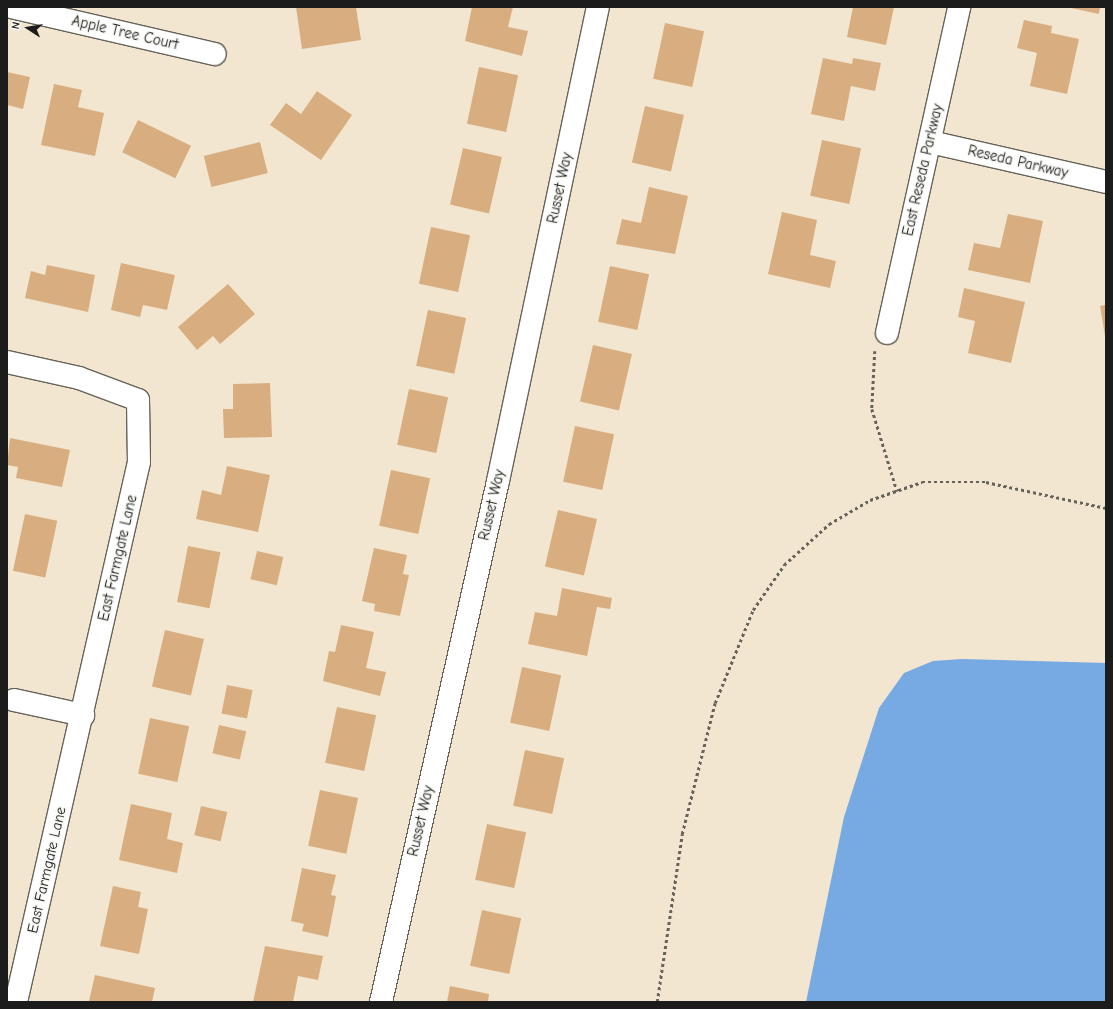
<!DOCTYPE html>
<style>
body{margin:0}
#map{position:relative;width:1113px;height:1009px;overflow:hidden;background:#f2e6d0;font-family:"Comic Neue",sans-serif}
div>[style]{position:absolute}
[style*='--x']{left:calc(var(--x)*1px);top:calc(var(--y)*1px);width:calc(var(--w)*1px);rotate:calc(var(--a)*1deg)}
.water>*{inset:0;background:#77a9e2}
.building>*{inset:0;background:#d8ae81;transform-origin:0 0}
.path>*{height:2.5px;margin-top:-1.25px;transform-origin:0;background:repeating-linear-gradient(90deg,#67635b 0 3px,transparent 0 6px)}
.roads{filter:drop-shadow(1px 0 #67635b) drop-shadow(-1px 0 #67635b) drop-shadow(0 1px #67635b) drop-shadow(0 -1px #67635b)}
.street>*{height:22px;margin:-11px;padding:0 11px;transform-origin:11px;border-radius:11px;background:#fff}
span{translate:-50% -50%;white-space:nowrap;text-align:center;line-height:1.15;-webkit-text-stroke:3px #f6f6f2;paint-order:stroke}
.street-label{font-size:15px;color:#1c1c1c}
.frame{position:absolute;inset:0;border:8px solid #1c1c1c;pointer-events:none}
.north{position:absolute;left:8px;top:8px;width:40px;height:40px;-webkit-text-stroke:3px #f6f6f2;paint-order:stroke;rotate:282deg;font-size:11px;font-weight:700;line-height:16px;text-align:center;color:#1c1c1c}
.north::after{content:'';display:block;margin:auto;width:14px;height:18px;background:#1c1c1c;clip-path:polygon(50% 0,100% 100%,50% 72%,0 100%)}
</style>
<div id="map">
<div class="water">
<i style="clip-path:polygon(962px 659px,1106px 663px,1106px 1002px,806px 1002px,844px 817px,879px 708px,904px 673px,933px 661px)"></i>
</div>
<div class="building">
<i style="clip-path:polygon(296px 7px,356px 7px,361px 40px,302px 49px)"></i>
<i style="clip-path:polygon(472px 7px,513px 7px,508px 27px,528px 31px,522px 56px,465px 41px)"></i>
<i style="clip-path:polygon(853px 7px,894px 7px,886px 45px,847px 37px)"></i>
<i style="clip-path:polygon(1066px 7px,1100px 7px,1099px 14px)"></i>
<i style="clip-path:polygon(1024px 20px,1052px 26px,1051px 33px,1079px 39px,1067px 94px,1030px 86px,1037px 53px,1017px 48px)"></i>
<i style="left:665px;top:23px;width:40px;height:57px;rotate:12deg"></i>
<i style="clip-path:polygon(823px 58px,852px 64px,853px 58px,881px 63px,875px 91px,851px 86px,844px 121px,811px 114px)"></i>
<i style="left:479px;top:67px;width:40px;height:58px;rotate:12deg"></i>
<i style="clip-path:polygon(7px 72px,30px 77px,23px 109px,7px 105px)"></i>
<i style="clip-path:polygon(54px 84px,82px 90px,78px 107px,104px 113px,95px 156px,41px 145px)"></i>
<i style="clip-path:polygon(317px 91px,352px 115px,321px 160px,270px 125px,286px 103px,301px 114px)"></i>
<i style="left:645px;top:106px;width:40px;height:58px;rotate:13deg"></i>
<i style="left:138px;top:120px;width:59px;height:36px;rotate:26deg"></i>
<i style="left:822px;top:140px;width:40px;height:57px;rotate:12deg"></i>
<i style="left:260px;top:142px;width:32px;height:58px;rotate:76deg"></i>
<i style="left:463px;top:148px;width:40px;height:58px;rotate:13deg"></i>
<i style="clip-path:polygon(649px 187px,688px 196px,675px 254px,616px 244px,622px 219px,641px 223px)"></i>
<i style="clip-path:polygon(782px 212px,817px 220px,810px 255px,836px 261px,830px 288px,768px 274px)"></i>
<i style="clip-path:polygon(1008px 214px,1043px 221px,1030px 283px,968px 270px,974px 243px,1000px 248px)"></i>
<i style="left:431px;top:227px;width:40px;height:58px;rotate:12deg"></i>
<i style="clip-path:polygon(121px 263px,175px 275px,167px 310px,143px 305px,140px 317px,111px 310px)"></i>
<i style="clip-path:polygon(47px 265px,95px 275px,88px 312px,25px 298px,31px 271px,45px 275px)"></i>
<i style="left:610px;top:266px;width:40px;height:57px;rotate:12deg"></i>
<i style="clip-path:polygon(228px 284px,255px 314px,220px 344px,213px 336px,197px 350px,178px 327px)"></i>
<i style="clip-path:polygon(964px 288px,1025px 302px,1011px 363px,968px 353px,975px 321px,958px 317px)"></i>
<i style="clip-path:polygon(1106px 305px,1106px 336px,1105px 336px,1100px 306px)"></i>
<i style="left:428px;top:310px;width:39px;height:57px;rotate:12deg"></i>
<i style="left:593px;top:345px;width:40px;height:58px;rotate:13deg"></i>
<i style="clip-path:polygon(270px 383px,272px 437px,224px 438px,223px 409px,233px 409px,233px 384px)"></i>
<i style="left:409px;top:389px;width:40px;height:57px;rotate:12deg"></i>
<i style="left:575px;top:426px;width:40px;height:57px;rotate:12deg"></i>
<i style="clip-path:polygon(10px 438px,70px 450px,62px 487px,16px 478px,18px 467px,7px 465px)"></i>
<i style="clip-path:polygon(227px 466px,270px 475px,258px 532px,196px 519px,202px 490px,221px 495px)"></i>
<i style="left:391px;top:470px;width:40px;height:57px;rotate:12deg"></i>
<i style="left:558px;top:510px;width:40px;height:58px;rotate:13deg"></i>
<i style="left:25px;top:514px;width:33px;height:58px;rotate:12deg"></i>
<i style="left:188px;top:546px;width:33px;height:57px;rotate:11deg"></i>
<i style="clip-path:polygon(374px 548px,407px 555px,403px 574px,409px 575px,400px 616px,374px 611px,375px 604px,362px 601px)"></i>
<i style="left:257px;top:551px;width:27px;height:29px;rotate:13deg"></i>
<i style="clip-path:polygon(562px 588px,612px 598px,610px 609px,597px 607px,587px 656px,528px 644px,535px 612px,557px 616px)"></i>
<i style="clip-path:polygon(341px 625px,374px 632px,366px 668px,386px 672px,380px 696px,323px 681px,329px 651px,335px 652px)"></i>
<i style="left:165px;top:630px;width:40px;height:58px;rotate:13deg"></i>
<i style="left:522px;top:667px;width:40px;height:57px;rotate:12deg"></i>
<i style="left:227px;top:685px;width:26px;height:29px;rotate:11deg"></i>
<i style="left:337px;top:707px;width:40px;height:57px;rotate:12deg"></i>
<i style="left:150px;top:718px;width:40px;height:57px;rotate:12deg"></i>
<i style="left:219px;top:725px;width:28px;height:29px;rotate:13deg"></i>
<i style="left:525px;top:750px;width:40px;height:57px;rotate:12deg"></i>
<i style="left:320px;top:790px;width:39px;height:57px;rotate:12deg"></i>
<i style="clip-path:polygon(131px 804px,172px 813px,167px 839px,183px 843px,177px 873px,119px 860px)"></i>
<i style="left:201px;top:806px;width:27px;height:30px;rotate:13deg"></i>
<i style="left:487px;top:824px;width:40px;height:57px;rotate:12deg"></i>
<i style="clip-path:polygon(302px 868px,336px 875px,331px 895px,336px 896px,328px 937px,302px 931px,304px 924px,291px 921px)"></i>
<i style="clip-path:polygon(113px 886px,141px 892px,138px 907px,148px 909px,139px 954px,100px 946px)"></i>
<i style="left:482px;top:910px;width:40px;height:57px;rotate:12deg"></i>
<i style="clip-path:polygon(265px 946px,323px 956px,318px 980px,298px 976px,293px 1002px,253px 1002px)"></i>
<i style="clip-path:polygon(95px 975px,155px 988px,152px 1002px,89px 1001px)"></i>
<i style="clip-path:polygon(450px 986px,489px 994px,488px 1002px,447px 1002px)"></i>
</div>
<div class="path">
<i style="--x:875;--y:351;--w:58;--a:93"></i>
<i style="--x:872;--y:409;--w:86;--a:73"></i>
<i style="--x:657;--y:1002;--w:170;--a:-81.5"></i>
<i style="--x:682;--y:834;--w:135;--a:-75.9"></i>
<i style="--x:715;--y:703;--w:100;--a:-67.8"></i>
<i style="--x:753;--y:610;--w:55;--a:-55.4"></i>
<i style="--x:784;--y:565;--w:61;--a:-42.3"></i>
<i style="--x:829;--y:524;--w:48;--a:-30.3"></i>
<i style="--x:870;--y:500;--w:55;--a:-19.1"></i>
<i style="--x:922;--y:482;--w:64;--a:0"></i>
<i style="--x:986;--y:482;--w:123;--a:12.2"></i>
</div>
<div class="roads">
<div class="street">
<i style="--x:11;--y:7;--w:209;--a:13"></i>
<i style="--x:930;--y:142;--w:180;--a:12.8"></i>
<i style="--x:887;--y:333;--w:334;--a:-77.5"></i>
<i style="--x:7;--y:362;--w:74;--a:12.5"></i>
<i style="--x:79;--y:378;--w:63;--a:20.4"></i>
<i style="--x:138;--y:400;--w:62;--a:89.1"></i>
<i style="--x:139;--y:462;--w:554;--a:102.83"></i>
<i style="--x:14;--y:700;--w:71;--a:12.3"></i>
<i style="--x:381;--y:1002;--w:534;--a:-77.34"></i>
<i style="--x:498;--y:481;--w:484;--a:-78.1"></i>
</div>
</div>
<div class="street-label">
<span style="left:125px;top:33px;rotate:13deg">Apple Tree Court</span>
<span style="left:1018px;top:162px;rotate:13deg">Reseda Parkway</span>
<span style="left:923px;top:170px;rotate:-77deg">East Reseda Parkway</span>
<span style="left:560px;top:188px;rotate:-78deg">Russet Way</span>
<span style="left:492px;top:505px;rotate:-77deg">Russet Way</span>
<span style="left:118px;top:558px;rotate:-77deg">East Farmgate Lane</span>
<span style="left:421px;top:821px;rotate:-77deg">Russet Way</span>
<span style="left:47px;top:870px;rotate:-77deg">East Farmgate Lane</span>
</div>
<div class="frame"></div>
<div class="north">N</div>
</div>
